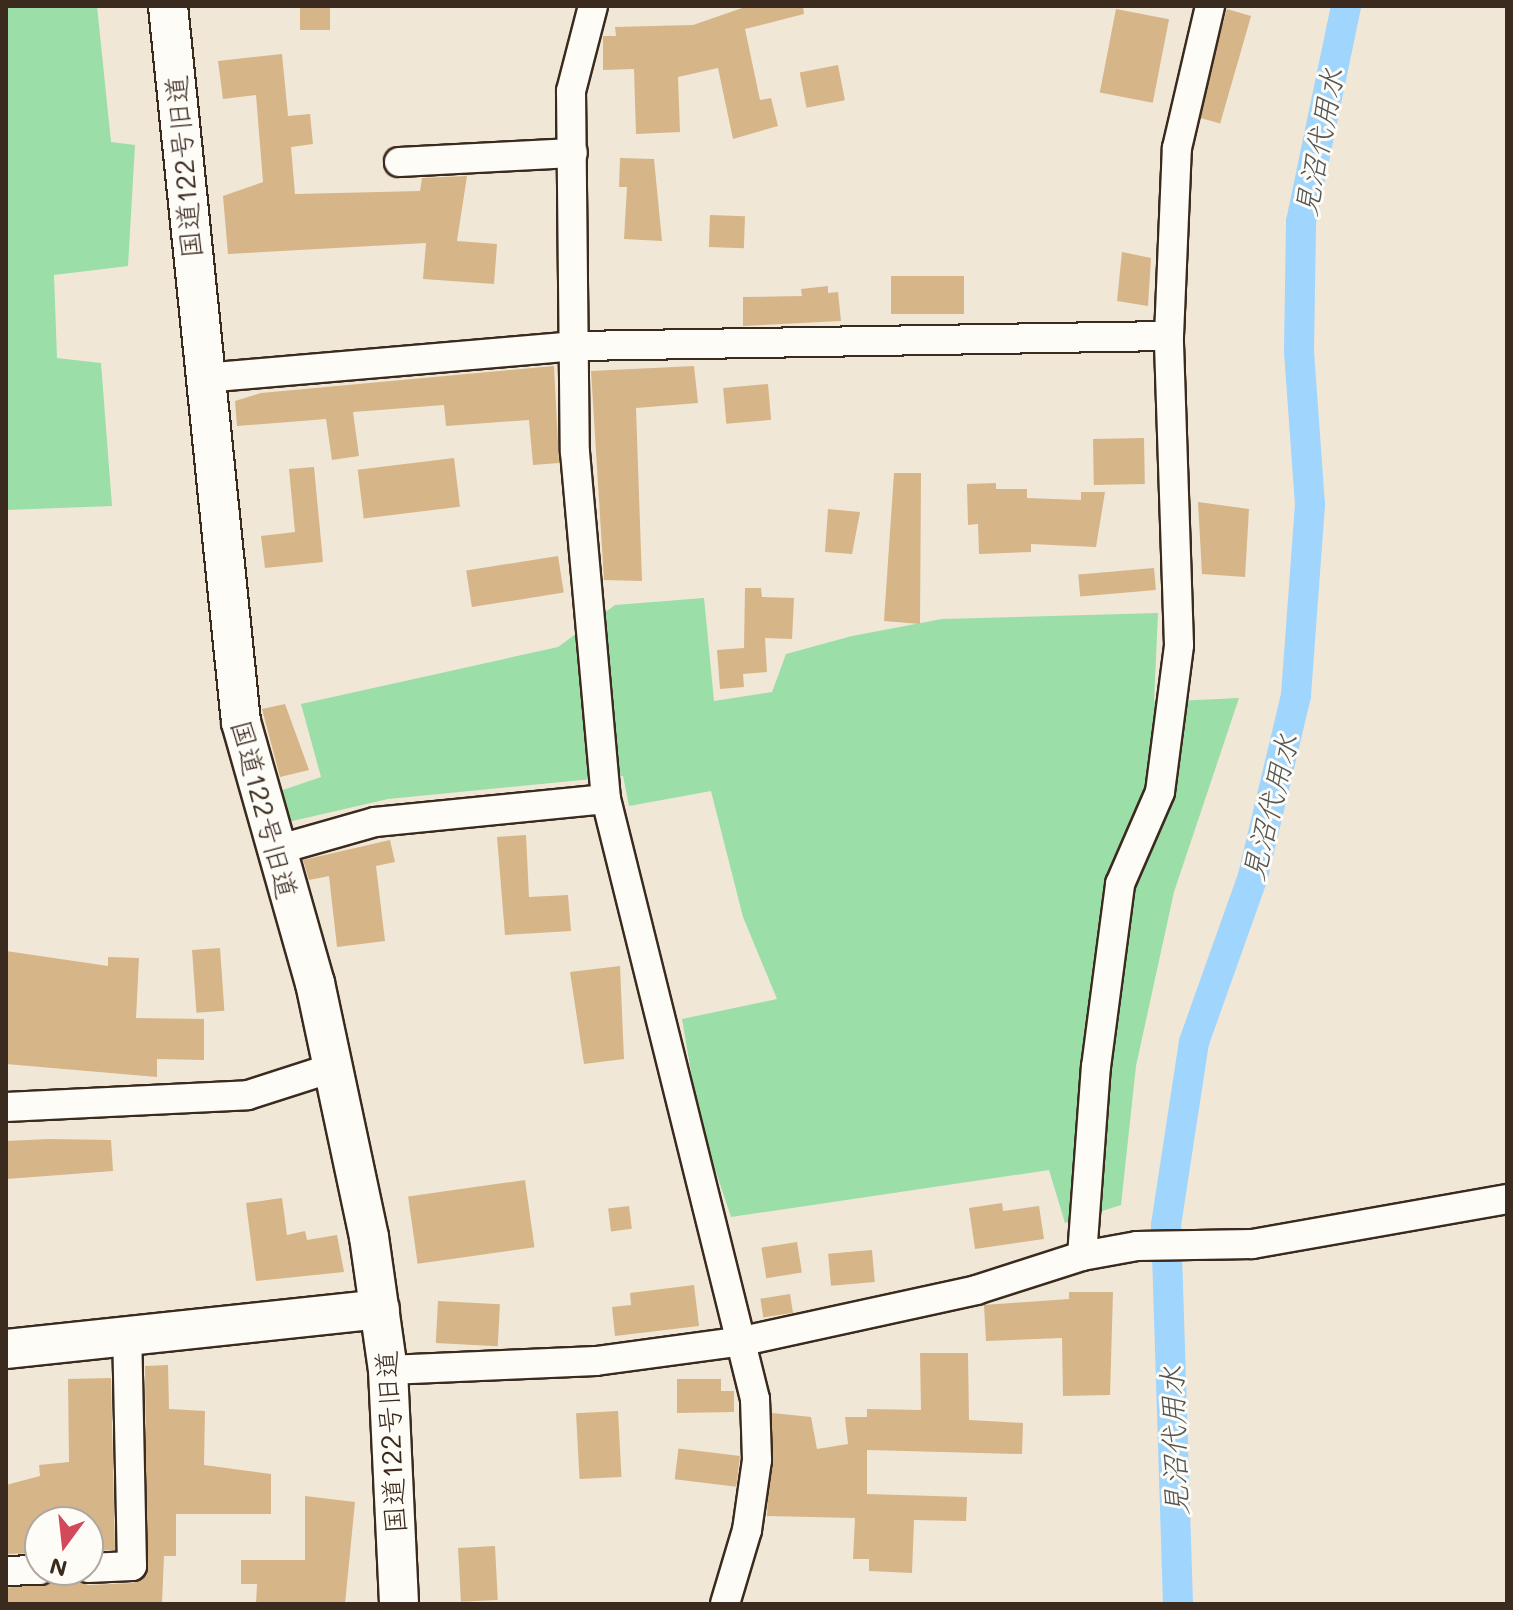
<!DOCTYPE html>
<meta charset="utf-8">
<style>
body{margin:0}
#map{position:relative;width:1513px;height:1610px;overflow:hidden;background:#f1e7d6;font-family:Mali,"Klee One",sans-serif}
div>[style]{position:absolute}
[style*='--x']{left:calc(var(--x)*1px);top:calc(var(--y)*1px);width:calc(var(--w)*1px);rotate:calc(var(--a)*1deg)}
.green>*{inset:0;background:#9bdea8}
.canal>*{height:30px;margin:-15px;padding:0 15px;transform-origin:15px;border-radius:15px;background:#a0d5fe}
.building>*{inset:0;background:#d6b589;transform-origin:0 0}
.roads{filter:drop-shadow(2px 0 #3b2a1e) drop-shadow(-2px 0 #3b2a1e) drop-shadow(0 2px #3b2a1e) drop-shadow(0 -2px #3b2a1e)}
.street>*{height:28px;margin:-14px;padding:0 14px;transform-origin:14px;border-radius:14px;background:#fdfcf7}
.secondary>*{height:38px;margin:-19px;padding:0 19px;transform-origin:19px;border-radius:19px;background:#fdfcf7}
span{translate:-50% -50%;white-space:nowrap;text-align:center;line-height:1.15;-webkit-text-stroke:6px #fdfcf7;paint-order:stroke}
.street-label{font-size:28px;color:#3b2a1e}
.water-label{font-size:30px;color:#545556;font-style:italic}
.frame{position:absolute;inset:0;border:8px solid #3b2a1e;pointer-events:none}
.north{position:absolute;left:24px;top:1506px;width:80px;height:80px;box-sizing:border-box;background:#fdfcf7;border:2px solid #afa8a0;border-radius:50%;rotate:195deg;font-size:22px;font-weight:700;line-height:32px;text-align:center;color:#3b2a1e}
.north::after{content:'';display:block;margin:auto;width:28px;height:36px;background:#d1495b;clip-path:polygon(50% 0,100% 100%,50% 72%,0 100%)}
</style>
<div id="map">
<div class="green">
<i style="clip-path:polygon(6px 6px,97px 6px,111px 142px,135px 145px,128px 266px,54px 275px,57px 358px,101px 363px,112px 506px,6px 510px)"></i>
<i style="clip-path:polygon(704px 598px,714px 701px,772px 692px,786px 654px,852px 636px,942px 619px,1158px 613px,1154px 702px,1239px 698px,1174px 892px,1136px 1066px,1121px 1205px,1065px 1223px,1049px 1170px,731px 1217px,700px 1124px,682px 1019px,777px 999px,743px 917px,711px 791px,629px 806px,623px 776px,388px 799px,288px 822px,280px 791px,321px 777px,301px 704px,558px 647px,615px 605px)"></i>
</div>
<div class="canal">
<i style="--x:1178;--y:1604;--w:379;--a:-91.8"></i>
<i style="--x:1166;--y:1225;--w:185;--a:-81.3"></i>
<i style="--x:1194;--y:1042;--w:176;--a:-70.4"></i>
<i style="--x:1253;--y:876;--w:186;--a:-76.6"></i>
<i style="--x:1296;--y:695;--w:191;--a:-85.8"></i>
<i style="--x:1310;--y:505;--w:154;--a:-94.1"></i>
<i style="--x:1299;--y:351;--w:129;--a:-89.1"></i>
<i style="--x:1301;--y:222;--w:221;--a:-78.2"></i>
</div>
<div class="building">
<i style="left:300px;top:6px;width:30px;height:24px"></i>
<i style="clip-path:polygon(748px 6px,803px 6px,804px 14px,745px 29px,760px 100px,771px 98px,778px 126px,733px 139px,718px 68px,678px 77px,680px 132px,636px 134px,634px 69px,603px 70px,603px 36px,616px 36px,615px 27px,693px 25px)"></i>
<i style="left:1116px;top:9px;width:54px;height:85px;rotate:11deg"></i>
<i style="left:1227px;top:9px;width:25px;height:112px;rotate:16deg"></i>
<i style="clip-path:polygon(282px 54px,288px 116px,310px 114px,313px 144px,291px 147px,295px 194px,420px 191px,422px 178px,467px 176px,457px 241px,497px 244px,494px 284px,423px 279px,426px 243px,228px 254px,223px 196px,263px 182px,256px 95px,223px 99px,218px 61px)"></i>
<i style="left:838px;top:65px;width:36px;height:39px;rotate:79deg"></i>
<i style="clip-path:polygon(620px 158px,654px 159px,662px 241px,624px 239px,627px 187px,619px 187px)"></i>
<i style="left:710px;top:215px;width:35px;height:32px;rotate:2deg"></i>
<i style="clip-path:polygon(1122px 252px,1151px 258px,1148px 306px,1117px 301px)"></i>
<i style="left:964px;top:276px;width:38px;height:73px;rotate:90deg"></i>
<i style="clip-path:polygon(828px 286px,828px 293px,838px 292px,841px 321px,743px 326px,743px 297px,802px 296px,801px 289px)"></i>
<i style="clip-path:polygon(554px 366px,559px 463px,533px 465px,529px 420px,446px 426px,444px 405px,353px 412px,359px 456px,332px 460px,326px 419px,237px 426px,235px 401px,261px 393px)"></i>
<i style="clip-path:polygon(694px 366px,698px 403px,636px 408px,642px 581px,604px 580px,591px 371px)"></i>
<i style="left:768px;top:384px;width:36px;height:45px;rotate:85deg"></i>
<i style="left:1144px;top:438px;width:46px;height:51px;rotate:89deg"></i>
<i style="left:454px;top:458px;width:49px;height:97px;rotate:83deg"></i>
<i style="clip-path:polygon(314px 467px,323px 562px,265px 568px,261px 536px,295px 532px,289px 469px)"></i>
<i style="clip-path:polygon(894px 473px,921px 473px,920px 624px,884px 621px)"></i>
<i style="clip-path:polygon(996px 483px,996px 489px,1027px 489px,1027px 498px,1081px 500px,1081px 492px,1105px 492px,1096px 547px,1031px 544px,1031px 552px,979px 554px,978px 524px,968px 525px,967px 484px)"></i>
<i style="clip-path:polygon(1198px 502px,1249px 509px,1245px 577px,1202px 574px)"></i>
<i style="clip-path:polygon(828px 509px,860px 512px,852px 554px,825px 552px)"></i>
<i style="left:558px;top:556px;width:37px;height:93px;rotate:81deg"></i>
<i style="left:1154px;top:568px;width:22px;height:76px;rotate:85deg"></i>
<i style="clip-path:polygon(745px 588px,761px 588px,762px 597px,794px 598px,792px 639px,765px 638px,767px 672px,743px 674px,744px 687px,720px 689px,717px 650px,744px 648px)"></i>
<i style="clip-path:polygon(285px 704px,309px 770px,280px 777px,262px 709px)"></i>
<i style="clip-path:polygon(526px 835px,529px 897px,568px 895px,571px 931px,505px 935px,497px 837px)"></i>
<i style="clip-path:polygon(390px 840px,395px 862px,376px 866px,385px 941px,337px 947px,329px 876px,309px 880px,303px 860px)"></i>
<i style="left:220px;top:948px;width:63px;height:28px;rotate:86deg"></i>
<i style="clip-path:polygon(6px 951px,108px 966px,108px 957px,139px 958px,136px 1018px,204px 1019px,204px 1060px,157px 1059px,157px 1077px,6px 1064px)"></i>
<i style="clip-path:polygon(620px 966px,624px 1059px,584px 1064px,570px 972px)"></i>
<i style="clip-path:polygon(49px 1139px,111px 1140px,113px 1171px,6px 1179px,6px 1141px)"></i>
<i style="left:525px;top:1180px;width:68px;height:118px;rotate:82deg"></i>
<i style="clip-path:polygon(282px 1198px,287px 1235px,305px 1231px,307px 1240px,337px 1235px,344px 1272px,256px 1281px,246px 1203px)"></i>
<i style="clip-path:polygon(1002px 1203px,1003px 1211px,1039px 1206px,1044px 1239px,975px 1249px,969px 1208px)"></i>
<i style="left:629px;top:1206px;width:23px;height:21px;rotate:83deg"></i>
<i style="left:797px;top:1242px;width:31px;height:36px;rotate:81deg"></i>
<i style="left:872px;top:1250px;width:32px;height:44px;rotate:85deg"></i>
<i style="clip-path:polygon(694px 1285px,699px 1326px,615px 1336px,612px 1307px,631px 1305px,630px 1293px)"></i>
<i style="clip-path:polygon(1069px 1292px,1113px 1292px,1110px 1395px,1063px 1396px,1062px 1338px,986px 1341px,984px 1305px,1069px 1299px)"></i>
<i style="left:790px;top:1294px;width:19px;height:30px;rotate:81deg"></i>
<i style="left:438px;top:1301px;width:62px;height:42px;rotate:3deg"></i>
<i style="clip-path:polygon(920px 1353px,968px 1353px,969px 1420px,1023px 1423px,1022px 1454px,867px 1450px,867px 1494px,967px 1497px,966px 1521px,914px 1520px,912px 1573px,869px 1571px,869px 1559px,853px 1559px,855px 1518px,767px 1516px,772px 1413px,811px 1417px,817px 1449px,848px 1444px,845px 1417px,867px 1417px,867px 1409px,921px 1410px)"></i>
<i style="clip-path:polygon(168px 1365px,169px 1409px,205px 1411px,204px 1465px,271px 1474px,271px 1514px,176px 1514px,176px 1556px,164px 1556px,162px 1604px,6px 1604px,6px 1588px,74px 1578px,88px 1585px,133px 1583px,147px 1575px,145px 1366px)"></i>
<i style="clip-path:polygon(111px 1378px,115px 1550px,88px 1551px,88px 1516px,40px 1518px,40px 1553px,6px 1554px,6px 1485px,40px 1476px,39px 1465px,69px 1462px,68px 1379px)"></i>
<i style="clip-path:polygon(677px 1379px,721px 1379px,721px 1391px,734px 1391px,734px 1412px,677px 1413px)"></i>
<i style="left:618px;top:1411px;width:66px;height:42px;rotate:87deg"></i>
<i style="left:740px;top:1456px;width:31px;height:62px;rotate:97deg"></i>
<i style="clip-path:polygon(305px 1496px,355px 1502px,345px 1604px,256px 1604px,257px 1584px,241px 1584px,241px 1560px,305px 1560px)"></i>
<i style="left:495px;top:1546px;width:54px;height:37px;rotate:87deg"></i>
</div>
<div class="roads">
<div class="street">
<i style="--x:593;--y:6;--w:88;--a:104.5"></i>
<i style="--x:571;--y:91;--w:361;--a:89.4"></i>
<i style="--x:575;--y:452;--w:348;--a:84.9"></i>
<i style="--x:606;--y:799;--w:618;--a:76.05"></i>
<i style="--x:755;--y:1399;--w:61;--a:88.1"></i>
<i style="--x:757;--y:1460;--w:71;--a:98.1"></i>
<i style="--x:747;--y:1530;--w:77;--a:106.6"></i>
<i style="--x:399;--y:162;--w:174;--a:-3"></i>
<i style="--x:203;--y:378;--w:375;--a:-4.9"></i>
<i style="--x:577;--y:346;--w:592;--a:-0.97"></i>
<i style="--x:273;--y:851;--w:106;--a:-15.9"></i>
<i style="--x:375;--y:822;--w:232;--a:-5.7"></i>
<i style="--x:6;--y:1107;--w:242;--a:-2.8"></i>
<i style="--x:248;--y:1095;--w:91;--a:-17.8"></i>
<i style="--x:1082;--y:1256;--w:190;--a:-85.8"></i>
<i style="--x:1096;--y:1067;--w:185;--a:-82.5"></i>
<i style="--x:1120;--y:884;--w:100;--a:-66.5"></i>
<i style="--x:1160;--y:792;--w:148;--a:-82.6"></i>
<i style="--x:1179;--y:645;--w:309;--a:-91.9"></i>
<i style="--x:1169;--y:336;--w:188;--a:-87.6"></i>
<i style="--x:1177;--y:148;--w:146;--a:-76.9"></i>
<i style="--x:388;--y:1370;--w:208;--a:-2.5"></i>
<i style="--x:596;--y:1361;--w:148;--a:-7.7"></i>
<i style="--x:743;--y:1341;--w:239;--a:-12.3"></i>
<i style="--x:976;--y:1290;--w:111;--a:-17.8"></i>
<i style="--x:1082;--y:1256;--w:56;--a:-10.3"></i>
<i style="--x:1137;--y:1246;--w:115;--a:-1"></i>
<i style="--x:1252;--y:1244;--w:259;--a:-10"></i>
<i style="--x:88;--y:1568;--w:44;--a:-2.6"></i>
<i style="--x:132;--y:1566;--w:231;--a:-91.2"></i>
<i style="--x:6;--y:1571;--w:34;--a:-2"></i>
</div>
<div class="secondary">
<i style="--x:168;--y:6;--w:720;--a:84.18"></i>
<i style="--x:241;--y:722;--w:271;--a:74.2"></i>
<i style="--x:315;--y:983;--w:260;--a:78"></i>
<i style="--x:369;--y:1237;--w:134;--a:81.9"></i>
<i style="--x:388;--y:1370;--w:234;--a:87.3"></i>
<i style="--x:6;--y:1349;--w:376;--a:-6.1"></i>
</div>
</div>
<div class="street-label">
<span style="left:183px;top:167px;rotate:-95deg">国道122号旧道</span>
<span style="left:265px;top:809px;rotate:75deg">国道122号旧道</span>
<span style="left:390px;top:1442px;rotate:-93deg">国道122号旧道</span>
</div>
<div class="water-label">
<span style="left:1318px;top:142px;rotate:-79deg">見沼代用水</span>
<span style="left:1269px;top:807px;rotate:-76deg">見沼代用水</span>
<span style="left:1173px;top:1441px;rotate:-92deg">見沼代用水</span>
</div>
<div class="frame"></div>
<div class="north">N</div>
</div>
